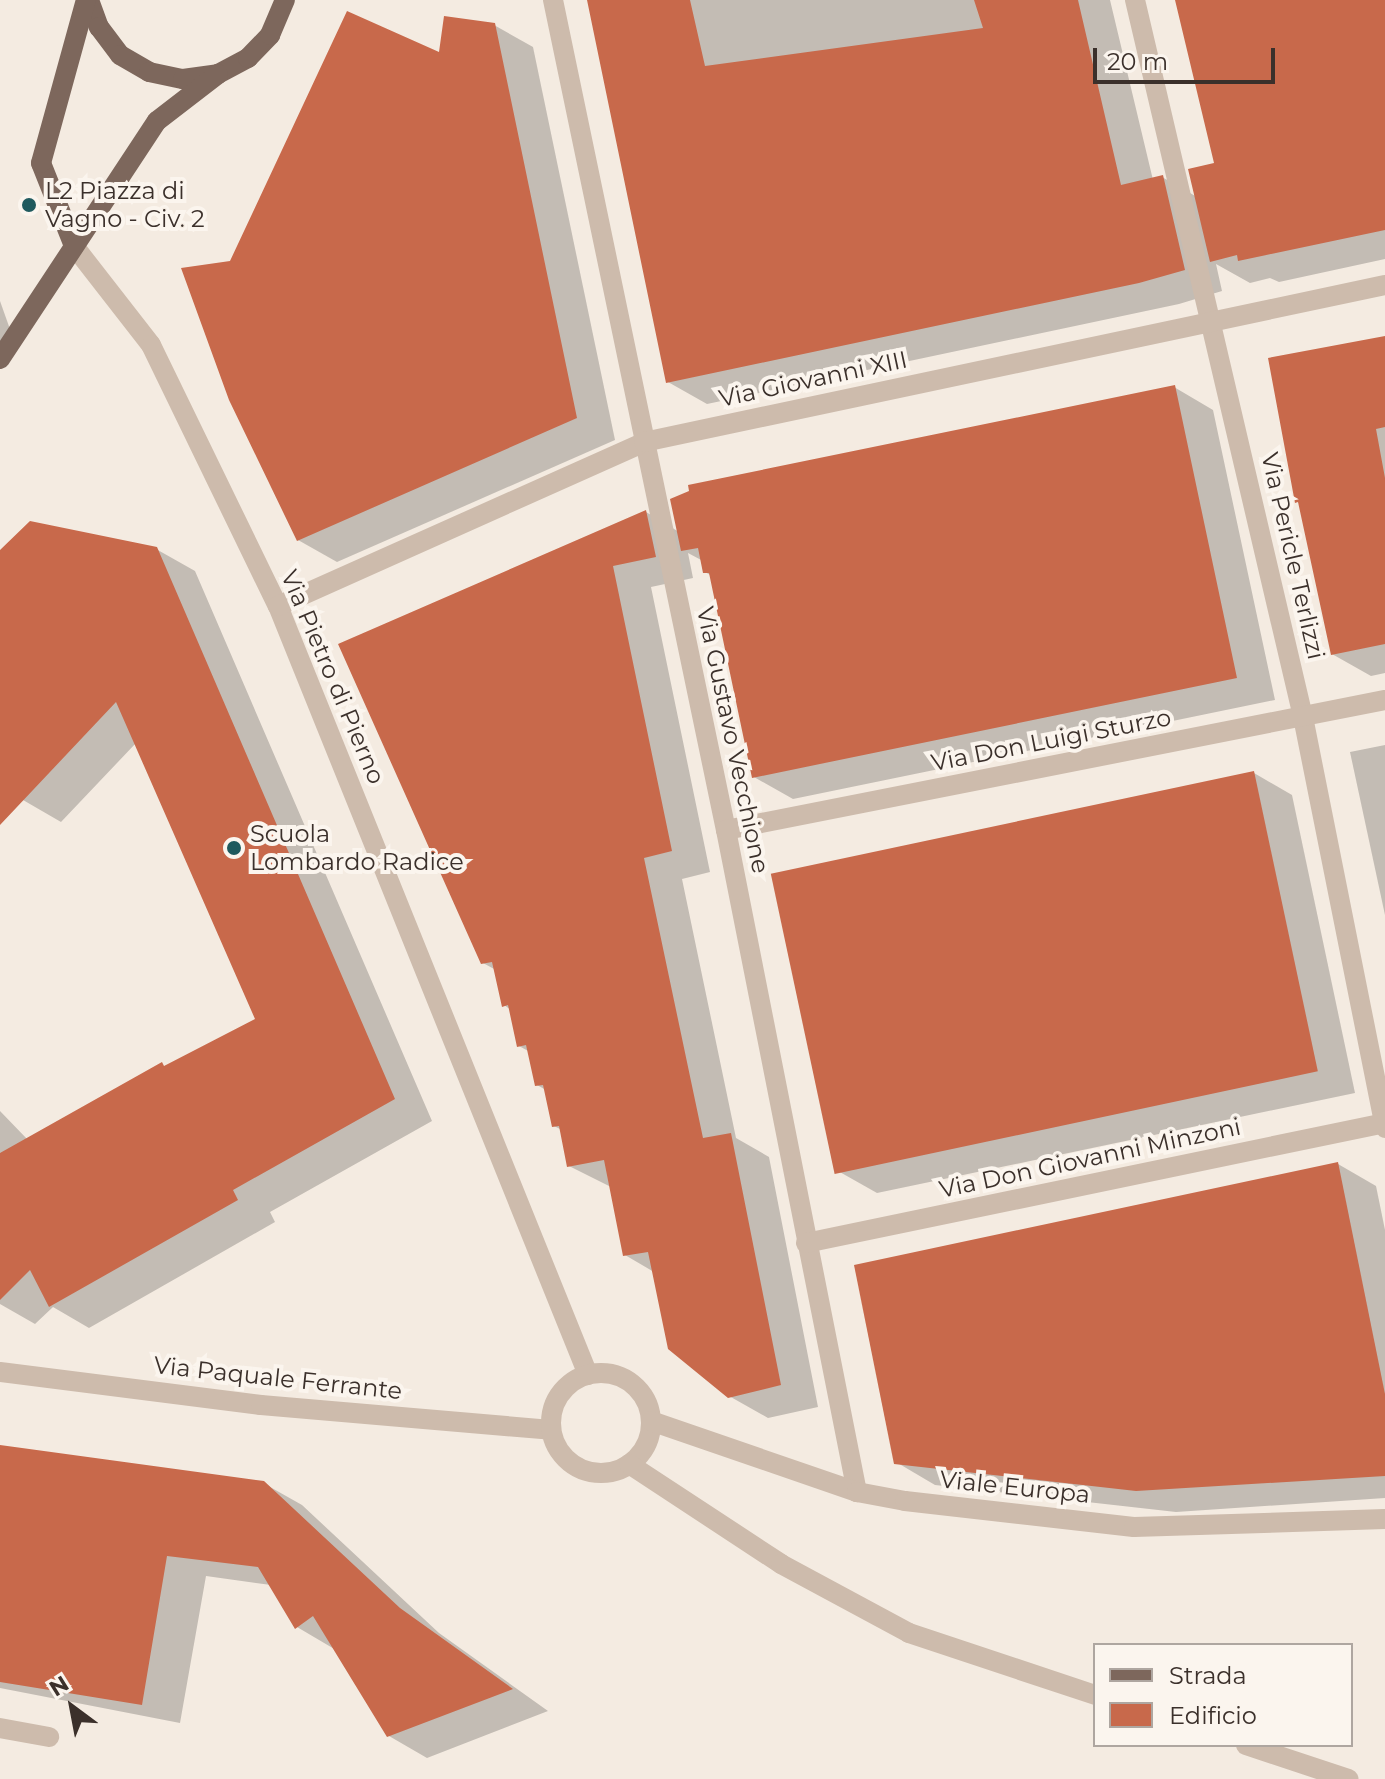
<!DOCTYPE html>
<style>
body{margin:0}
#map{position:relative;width:1385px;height:1779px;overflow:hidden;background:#f4ebe1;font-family:Montserrat,sans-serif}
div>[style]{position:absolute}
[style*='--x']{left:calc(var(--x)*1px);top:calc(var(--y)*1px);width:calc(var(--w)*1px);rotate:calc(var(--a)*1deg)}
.shadow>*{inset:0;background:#0003}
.building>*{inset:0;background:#c8694b;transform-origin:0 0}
.minor>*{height:20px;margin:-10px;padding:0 10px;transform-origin:10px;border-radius:10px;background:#cdbbac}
.minor>.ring{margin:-10px;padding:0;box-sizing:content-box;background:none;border:20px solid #cdbbac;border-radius:50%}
.major>*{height:20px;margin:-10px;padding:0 10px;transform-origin:10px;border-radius:10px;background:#7d675c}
.dots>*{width:22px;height:22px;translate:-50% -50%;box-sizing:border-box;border:4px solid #fbf5ee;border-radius:50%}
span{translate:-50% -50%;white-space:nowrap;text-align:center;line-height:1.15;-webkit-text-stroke:8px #fbf5ee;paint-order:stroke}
.poi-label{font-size:24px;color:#3b302b}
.left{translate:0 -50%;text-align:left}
.street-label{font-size:24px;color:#3b302b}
.legend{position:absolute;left:1093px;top:1643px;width:260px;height:104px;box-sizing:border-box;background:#fbf5ee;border:2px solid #aea6a0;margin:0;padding:10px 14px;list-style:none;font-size:24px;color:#3b302b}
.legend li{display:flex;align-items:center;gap:16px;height:40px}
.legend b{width:40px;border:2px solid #aea6a0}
.north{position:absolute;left:32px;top:1667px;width:80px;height:80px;-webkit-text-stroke:6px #fbf5ee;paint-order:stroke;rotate:328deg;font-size:22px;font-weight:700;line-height:32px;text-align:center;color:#3b302b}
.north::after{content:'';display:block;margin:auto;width:28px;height:36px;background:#3b302b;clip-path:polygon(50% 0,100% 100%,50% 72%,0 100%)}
.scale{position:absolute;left:1093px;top:48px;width:182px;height:36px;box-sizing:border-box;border:4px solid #3b302b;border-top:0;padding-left:10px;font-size:24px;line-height:28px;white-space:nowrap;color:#3b302b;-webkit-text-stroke:6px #fbf5ee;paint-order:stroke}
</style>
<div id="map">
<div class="shadow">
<i style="clip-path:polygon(590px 0,1110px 0,1153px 180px,1162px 177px,1197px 197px,1217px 164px,1176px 0,1385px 0,1385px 259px,1279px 282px,1270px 278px,1250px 283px,1216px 264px,1222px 291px,1179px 304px,707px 404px,668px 382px)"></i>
<i style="clip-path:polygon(494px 25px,533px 47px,615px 440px,337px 562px,298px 540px,232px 263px)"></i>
<i style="clip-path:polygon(0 301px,11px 332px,0 348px)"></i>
<i style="clip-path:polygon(1385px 338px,1385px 673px,1371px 676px,1332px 654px,1300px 504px,1297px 501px)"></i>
<i style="clip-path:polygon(1174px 387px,1213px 410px,1275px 700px,793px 799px,754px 777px,712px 576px,705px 572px,703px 561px,688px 553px,693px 578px,651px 587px,710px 872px,682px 879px,736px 1138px,769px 1157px,818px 1407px,768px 1418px,729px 1396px,654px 1272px,625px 1255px,611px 1187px,569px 1166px,562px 1130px,554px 1126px,546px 1090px,537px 1085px,530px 1052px,519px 1046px,511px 1010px,504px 1005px,496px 970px,483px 963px,341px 645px,646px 512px,679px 532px)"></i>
<i style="clip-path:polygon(156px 549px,195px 571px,432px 1121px,270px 1212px,275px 1222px,89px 1328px,53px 1307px,35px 1324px,0 1304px,0 1111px,28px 1140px,257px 1019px,136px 743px,61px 822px,23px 800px,0 778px,0 553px)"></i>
<i style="clip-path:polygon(1385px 745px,1385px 915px,1350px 752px)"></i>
<i style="clip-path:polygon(1254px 773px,1292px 795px,1355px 1093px,877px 1193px,838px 1171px)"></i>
<i style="clip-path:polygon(1338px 1164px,1376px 1186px,1385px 1230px,1385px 1498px,1176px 1512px,935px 1485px,896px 1462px)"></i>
<i style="clip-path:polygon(0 1446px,263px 1483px,302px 1505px,439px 1633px,548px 1711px,427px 1758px,389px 1736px,336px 1650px,297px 1627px,271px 1585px,206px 1576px,180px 1723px,0 1688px)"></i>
</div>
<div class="building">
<i style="clip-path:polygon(587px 0,690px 0,705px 66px,983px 28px,974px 0,1078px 0,1121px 185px,1163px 175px,1185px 270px,1139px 283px,666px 383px)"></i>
<i style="clip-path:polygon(1175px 0,1385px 0,1385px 230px,1238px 261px,1237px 255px,1210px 262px,1188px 169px,1214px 163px)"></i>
<i style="clip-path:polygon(347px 11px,439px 52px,444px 16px,495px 23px,577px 418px,297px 541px,229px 400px,181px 268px,230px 261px)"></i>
<i style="clip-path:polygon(1385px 336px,1385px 427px,1376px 429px,1385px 478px,1385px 644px,1331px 655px,1298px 502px,1295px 503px,1268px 358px)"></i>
<i style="clip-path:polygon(1175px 385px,1237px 678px,752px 778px,709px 573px,703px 573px,698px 548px,681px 551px,670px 499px,689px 491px,688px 485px)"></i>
<i style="clip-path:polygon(646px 510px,656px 557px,613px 566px,672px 851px,644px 858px,703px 1138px,731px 1133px,781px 1385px,728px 1398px,668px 1349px,648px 1252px,623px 1256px,604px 1160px,567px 1167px,559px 1126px,552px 1127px,543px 1085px,535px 1086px,526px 1045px,517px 1047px,508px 1005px,502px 1007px,492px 962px,481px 964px,338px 644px)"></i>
<i style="clip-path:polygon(30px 521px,157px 547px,395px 1099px,233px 1190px,238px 1200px,49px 1307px,30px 1270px,0 1300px,0 1153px,162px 1062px,164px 1066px,255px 1019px,116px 702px,0 825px,0 550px)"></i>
<i style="left:1254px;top:771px;width:307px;height:494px;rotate:78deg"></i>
<i style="clip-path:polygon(1338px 1162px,1385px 1394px,1385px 1476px,1136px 1491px,894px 1464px,854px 1265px)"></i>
<i style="clip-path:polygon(0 1445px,264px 1481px,400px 1608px,513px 1689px,387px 1737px,313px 1616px,295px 1629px,258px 1567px,167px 1556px,142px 1705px,0 1682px)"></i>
</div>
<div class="minor">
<i style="--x:553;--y:0;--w:848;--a:78.23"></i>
<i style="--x:726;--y:830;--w:675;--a:78.81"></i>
<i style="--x:1135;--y:0;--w:736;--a:76.81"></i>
<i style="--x:1303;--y:717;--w:419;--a:78.7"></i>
<i style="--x:74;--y:246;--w:125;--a:52.1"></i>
<i style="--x:151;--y:345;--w:290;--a:64.1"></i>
<i style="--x:278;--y:606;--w:829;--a:68.04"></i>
<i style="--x:278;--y:606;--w:401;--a:-24.1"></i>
<i style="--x:644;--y:442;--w:757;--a:-11.96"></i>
<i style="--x:726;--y:830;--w:672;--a:-11.16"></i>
<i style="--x:806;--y:1243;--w:591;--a:-11.71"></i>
<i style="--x:0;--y:1372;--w:263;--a:7.2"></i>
<i style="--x:261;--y:1405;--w:291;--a:4.9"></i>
<i class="ring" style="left:551px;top:1373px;width:80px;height:80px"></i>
<i style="--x:651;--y:1421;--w:218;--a:19"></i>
<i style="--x:857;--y:1492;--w:49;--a:10.6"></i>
<i style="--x:905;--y:1501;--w:230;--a:6.5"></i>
<i style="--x:1134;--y:1527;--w:251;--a:-1.8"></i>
<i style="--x:629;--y:1464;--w:182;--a:33.3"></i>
<i style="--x:781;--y:1564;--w:145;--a:28.3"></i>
<i style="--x:909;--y:1633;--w:196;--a:18.4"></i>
<i style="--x:0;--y:1728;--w:50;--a:10.4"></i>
<i style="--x:1246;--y:1745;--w:108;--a:18.4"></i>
</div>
<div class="major">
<i style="--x:89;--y:0;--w:29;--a:70"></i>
<i style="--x:99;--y:27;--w:35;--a:53"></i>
<i style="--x:120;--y:55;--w:34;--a:30"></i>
<i style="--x:149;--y:72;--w:35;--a:12"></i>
<i style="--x:183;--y:79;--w:35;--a:-8"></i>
<i style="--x:218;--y:74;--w:34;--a:-28"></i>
<i style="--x:248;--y:58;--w:32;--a:-46"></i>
<i style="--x:270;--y:35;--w:38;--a:-67"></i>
<i style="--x:74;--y:246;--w:89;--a:-111.7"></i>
<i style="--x:41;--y:163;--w:169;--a:-74.6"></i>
<i style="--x:0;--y:359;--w:285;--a:-56.6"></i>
<i style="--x:157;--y:121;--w:77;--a:-37.6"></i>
</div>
<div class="dots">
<i style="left:29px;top:205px;background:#1f5a5e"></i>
<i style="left:234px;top:848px;background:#1f5a5e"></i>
</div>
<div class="poi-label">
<span class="left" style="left:45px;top:205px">L2 Piazza di<br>Vagno - Civ. 2</span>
<span class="left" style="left:250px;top:848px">Scuola<br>Lombardo Radice</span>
</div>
<div class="street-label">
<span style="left:813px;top:379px;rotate:-12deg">Via Giovanni XIII</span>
<span style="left:1293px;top:556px;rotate:77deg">Via Pericle Terlizzi</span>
<span style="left:333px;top:677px;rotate:67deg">Via Pietro di Pierno</span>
<span style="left:733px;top:740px;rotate:78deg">Via Gustavo Vecchione</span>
<span style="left:1051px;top:740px;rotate:-11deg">Via Don Luigi Sturzo</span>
<span style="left:1090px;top:1158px;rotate:-12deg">Via Don Giovanni Minzoni</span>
<span style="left:278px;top:1378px;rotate:6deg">Via Paquale Ferrante</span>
<span style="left:1015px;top:1487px;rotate:6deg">Viale Europa</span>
</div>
<ul class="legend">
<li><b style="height:10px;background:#7d675c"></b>Strada</li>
<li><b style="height:22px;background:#c8694b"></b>Edificio</li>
</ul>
<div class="north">N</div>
<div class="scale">20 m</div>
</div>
